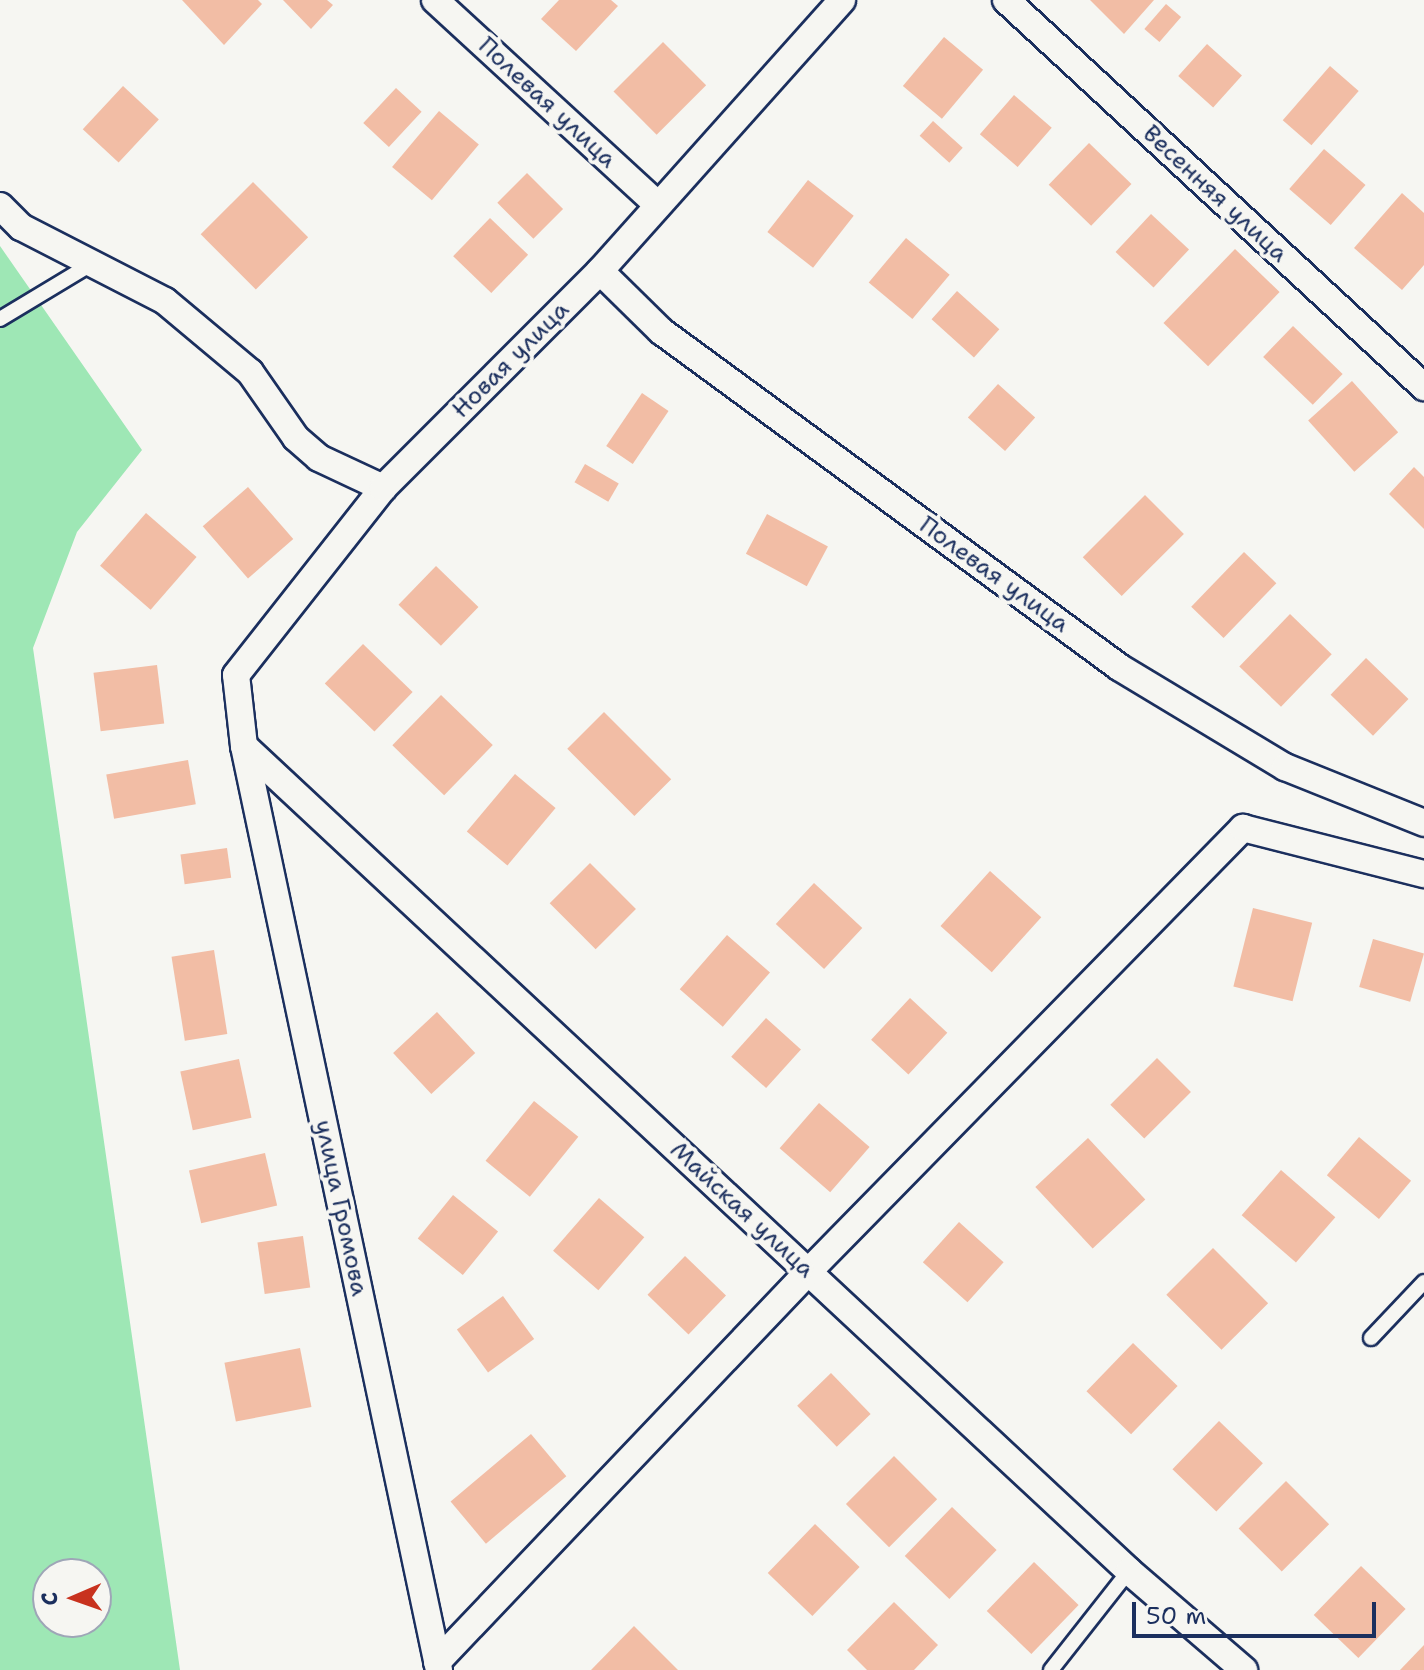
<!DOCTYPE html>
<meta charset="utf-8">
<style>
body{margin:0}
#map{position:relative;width:1424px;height:1670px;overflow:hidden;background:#f6f6f2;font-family:"Shantell Sans",sans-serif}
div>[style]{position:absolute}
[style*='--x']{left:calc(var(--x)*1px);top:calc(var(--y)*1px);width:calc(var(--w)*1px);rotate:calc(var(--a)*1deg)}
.green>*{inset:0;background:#9ee7b5}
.building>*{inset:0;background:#f2bda5;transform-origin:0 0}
.roads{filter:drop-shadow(2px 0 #1b2f5e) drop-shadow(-2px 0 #1b2f5e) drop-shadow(0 2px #1b2f5e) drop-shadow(0 -2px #1b2f5e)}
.lane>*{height:14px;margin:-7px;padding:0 7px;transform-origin:7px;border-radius:7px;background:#f6f6f2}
.street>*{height:26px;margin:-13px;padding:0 13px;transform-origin:13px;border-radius:13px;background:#f6f6f2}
span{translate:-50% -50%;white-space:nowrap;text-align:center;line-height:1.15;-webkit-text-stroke:8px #f6f6f2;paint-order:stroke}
.street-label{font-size:24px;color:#1b2f5e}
.north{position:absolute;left:32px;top:1558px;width:80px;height:80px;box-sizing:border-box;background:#f6f6f2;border:2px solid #9ea6b7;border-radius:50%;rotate:268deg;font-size:22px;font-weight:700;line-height:32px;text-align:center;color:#1b2f5e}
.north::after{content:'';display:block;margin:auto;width:28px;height:36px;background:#c8321e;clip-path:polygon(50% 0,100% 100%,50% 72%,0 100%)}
.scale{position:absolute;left:1132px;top:1602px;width:244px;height:36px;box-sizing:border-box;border:4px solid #1b2f5e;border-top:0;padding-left:10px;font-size:24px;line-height:28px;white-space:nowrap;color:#1b2f5e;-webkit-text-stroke:6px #f6f6f2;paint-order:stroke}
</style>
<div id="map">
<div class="green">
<i style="clip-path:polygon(evenodd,0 246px,142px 450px,77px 532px,33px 648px,180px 1670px,0 1670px,0 246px,48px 1574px,96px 1574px,96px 1622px,48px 1622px,48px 1574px)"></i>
</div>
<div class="building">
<i style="clip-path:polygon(182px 0,258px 0,262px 4px,224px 45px)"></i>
<i style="clip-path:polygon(283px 0,327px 0,333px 5px,311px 29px)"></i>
<i style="clip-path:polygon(559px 0,611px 0,618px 6px,576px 51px,541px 19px)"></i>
<i style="clip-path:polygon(1090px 0,1154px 0,1124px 34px)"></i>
<i style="left:1166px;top:4px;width:20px;height:33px;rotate:41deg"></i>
<i style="left:944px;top:37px;width:51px;height:64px;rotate:40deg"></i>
<i style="left:663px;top:42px;width:61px;height:70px;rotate:45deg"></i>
<i style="left:1207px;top:44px;width:47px;height:43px;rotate:42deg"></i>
<i style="left:1330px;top:66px;width:38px;height:72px;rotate:41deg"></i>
<i style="left:123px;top:86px;width:49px;height:59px;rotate:43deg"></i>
<i style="left:396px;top:88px;width:35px;height:48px;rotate:43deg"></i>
<i style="left:1014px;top:95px;width:50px;height:52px;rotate:41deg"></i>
<i style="left:439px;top:111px;width:52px;height:73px;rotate:40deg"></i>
<i style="left:933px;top:121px;width:40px;height:20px;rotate:42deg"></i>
<i style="left:1089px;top:143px;width:59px;height:58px;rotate:44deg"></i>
<i style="left:1324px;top:149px;width:55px;height:53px;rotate:41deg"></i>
<i style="left:527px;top:173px;width:51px;height:42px;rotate:45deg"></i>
<i style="left:808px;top:180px;width:58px;height:66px;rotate:38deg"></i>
<i style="left:253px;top:182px;width:78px;height:74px;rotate:45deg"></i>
<i style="clip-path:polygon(1402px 193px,1424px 213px,1424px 265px,1402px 290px,1354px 248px)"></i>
<i style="left:1151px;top:214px;width:52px;height:52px;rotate:43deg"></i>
<i style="left:490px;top:218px;width:53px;height:53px;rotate:44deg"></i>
<i style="left:906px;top:238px;width:57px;height:58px;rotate:40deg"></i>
<i style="left:1235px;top:249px;width:62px;height:103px;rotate:44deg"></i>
<i style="left:957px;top:291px;width:57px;height:38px;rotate:42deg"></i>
<i style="left:1293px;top:326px;width:69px;height:43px;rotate:44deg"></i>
<i style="left:1352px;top:381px;width:69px;height:59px;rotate:48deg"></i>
<i style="left:998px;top:384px;width:50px;height:45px;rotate:42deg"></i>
<i style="left:642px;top:393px;width:32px;height:64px;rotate:34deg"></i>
<i style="left:585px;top:464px;width:39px;height:21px;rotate:30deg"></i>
<i style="clip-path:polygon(1414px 467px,1424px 477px,1424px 529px,1389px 494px)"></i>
<i style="left:248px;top:487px;width:69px;height:60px;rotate:49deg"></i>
<i style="left:1145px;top:495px;width:55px;height:88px;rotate:45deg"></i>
<i style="left:146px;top:513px;width:67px;height:70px;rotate:41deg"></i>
<i style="left:767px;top:514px;width:69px;height:45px;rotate:28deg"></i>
<i style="left:1244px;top:552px;width:45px;height:76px;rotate:44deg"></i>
<i style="left:436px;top:566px;width:59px;height:54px;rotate:44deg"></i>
<i style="left:1290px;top:614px;width:58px;height:73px;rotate:44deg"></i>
<i style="left:363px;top:644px;width:69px;height:55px;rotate:44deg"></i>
<i style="left:1366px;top:658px;width:59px;height:51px;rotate:44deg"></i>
<i style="left:157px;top:665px;width:59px;height:64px;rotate:83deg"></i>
<i style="left:441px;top:695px;width:72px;height:70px;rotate:44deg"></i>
<i style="left:604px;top:712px;width:95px;height:52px;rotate:45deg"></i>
<i style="left:188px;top:760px;width:45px;height:83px;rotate:80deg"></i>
<i style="left:515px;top:774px;width:53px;height:75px;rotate:40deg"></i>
<i style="left:227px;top:848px;width:30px;height:47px;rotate:82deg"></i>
<i style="left:590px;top:863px;width:65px;height:57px;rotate:45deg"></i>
<i style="left:990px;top:871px;width:69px;height:74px;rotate:42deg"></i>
<i style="left:814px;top:883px;width:66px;height:56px;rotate:43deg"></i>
<i style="left:1253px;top:908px;width:61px;height:81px;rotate:14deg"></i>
<i style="left:727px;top:935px;width:57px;height:72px;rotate:41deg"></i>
<i style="left:1373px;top:939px;width:53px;height:50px;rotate:16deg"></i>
<i style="left:214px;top:950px;width:85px;height:43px;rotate:81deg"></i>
<i style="left:910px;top:998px;width:51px;height:57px;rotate:43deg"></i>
<i style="left:437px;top:1012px;width:56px;height:60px;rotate:47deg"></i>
<i style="left:766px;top:1018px;width:47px;height:52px;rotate:42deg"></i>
<i style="left:1157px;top:1058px;width:48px;height:66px;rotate:45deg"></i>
<i style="left:239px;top:1059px;width:60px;height:60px;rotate:78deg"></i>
<i style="left:534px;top:1101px;width:57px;height:77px;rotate:39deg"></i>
<i style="left:819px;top:1103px;width:67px;height:60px;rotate:41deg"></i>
<i style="left:1359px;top:1137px;width:68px;height:50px;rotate:40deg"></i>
<i style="left:1088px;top:1138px;width:84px;height:72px;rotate:47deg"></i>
<i style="left:265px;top:1153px;width:54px;height:78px;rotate:77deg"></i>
<i style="left:1281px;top:1170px;width:72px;height:60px;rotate:41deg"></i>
<i style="left:453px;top:1195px;width:58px;height:56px;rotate:39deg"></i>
<i style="left:599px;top:1198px;width:60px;height:70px;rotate:41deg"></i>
<i style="left:959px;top:1222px;width:60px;height:54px;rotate:42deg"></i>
<i style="left:303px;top:1236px;width:52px;height:46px;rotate:82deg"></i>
<i style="left:1213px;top:1248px;width:78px;height:66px;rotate:45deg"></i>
<i style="left:685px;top:1256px;width:57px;height:54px;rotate:44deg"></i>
<i style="left:503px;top:1296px;width:53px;height:57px;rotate:54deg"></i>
<i style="left:1133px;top:1343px;width:62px;height:67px;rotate:44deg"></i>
<i style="left:300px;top:1348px;width:60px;height:77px;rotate:79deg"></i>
<i style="left:831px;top:1373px;width:57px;height:47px;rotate:46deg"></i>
<i style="left:1219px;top:1421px;width:61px;height:67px;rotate:44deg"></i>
<i style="left:531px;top:1434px;width:55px;height:105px;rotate:50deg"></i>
<i style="left:894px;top:1456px;width:61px;height:68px;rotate:45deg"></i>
<i style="left:1286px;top:1481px;width:61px;height:67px;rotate:45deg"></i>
<i style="left:952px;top:1507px;width:62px;height:68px;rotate:44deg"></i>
<i style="left:815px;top:1524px;width:62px;height:68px;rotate:44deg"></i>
<i style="left:1034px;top:1562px;width:62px;height:68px;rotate:44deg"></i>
<i style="left:1361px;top:1566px;width:62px;height:68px;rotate:44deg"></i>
<i style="clip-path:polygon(894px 1602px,938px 1645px,914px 1670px,867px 1670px,847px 1650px)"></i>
<i style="clip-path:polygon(634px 1626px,678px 1670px,591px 1670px)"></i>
<i style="clip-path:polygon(1424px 1645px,1424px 1670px,1400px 1670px)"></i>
</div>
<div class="roads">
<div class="lane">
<i style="--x:0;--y:319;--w:109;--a:-31.1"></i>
<i style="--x:1371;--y:1338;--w:77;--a:-46.6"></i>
<i style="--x:1051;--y:1670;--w:126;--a:-51.8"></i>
</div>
<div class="street">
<i style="--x:435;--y:0;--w:303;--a:42.6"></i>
<i style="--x:1006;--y:0;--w:570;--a:42.79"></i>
<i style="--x:0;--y:206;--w:30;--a:45"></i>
<i style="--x:21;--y:227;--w:162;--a:27.2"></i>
<i style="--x:165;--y:301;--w:111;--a:39.9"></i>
<i style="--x:250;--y:372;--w:80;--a:55.1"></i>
<i style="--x:296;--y:438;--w:30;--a:41"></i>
<i style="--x:319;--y:458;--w:71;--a:25.1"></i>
<i style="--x:600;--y:271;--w:86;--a:44.5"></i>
<i style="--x:661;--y:331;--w:568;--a:36.26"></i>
<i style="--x:1119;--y:667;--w:194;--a:31.1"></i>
<i style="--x:1285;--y:767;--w:150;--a:21.9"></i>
<i style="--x:244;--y:746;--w:1210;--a:42.99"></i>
<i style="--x:1129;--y:1571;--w:152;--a:40.7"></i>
<i style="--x:437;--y:1662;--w:538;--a:-46.43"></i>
<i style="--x:808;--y:1272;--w:622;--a:-45.59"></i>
<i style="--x:1243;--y:828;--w:187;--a:14.3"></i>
<i style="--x:439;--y:1670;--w:944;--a:-101.92"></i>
<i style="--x:244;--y:746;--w:71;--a:-96.4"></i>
<i style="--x:236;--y:675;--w:238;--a:-51.8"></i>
<i style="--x:383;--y:488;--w:307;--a:-45"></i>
<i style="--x:600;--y:271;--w:363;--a:-48.2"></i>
</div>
</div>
<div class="street-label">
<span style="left:547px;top:103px;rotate:43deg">Полевая улица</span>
<span style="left:1215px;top:194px;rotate:43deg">Весенняя улица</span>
<span style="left:511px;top:360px;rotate:-45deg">Новая улица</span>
<span style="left:994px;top:575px;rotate:36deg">Полевая улица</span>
<span style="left:341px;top:1208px;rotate:78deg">улица Громова</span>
<span style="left:742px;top:1210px;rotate:43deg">Майская улица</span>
</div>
<div class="north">С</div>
<div class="scale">50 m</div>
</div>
